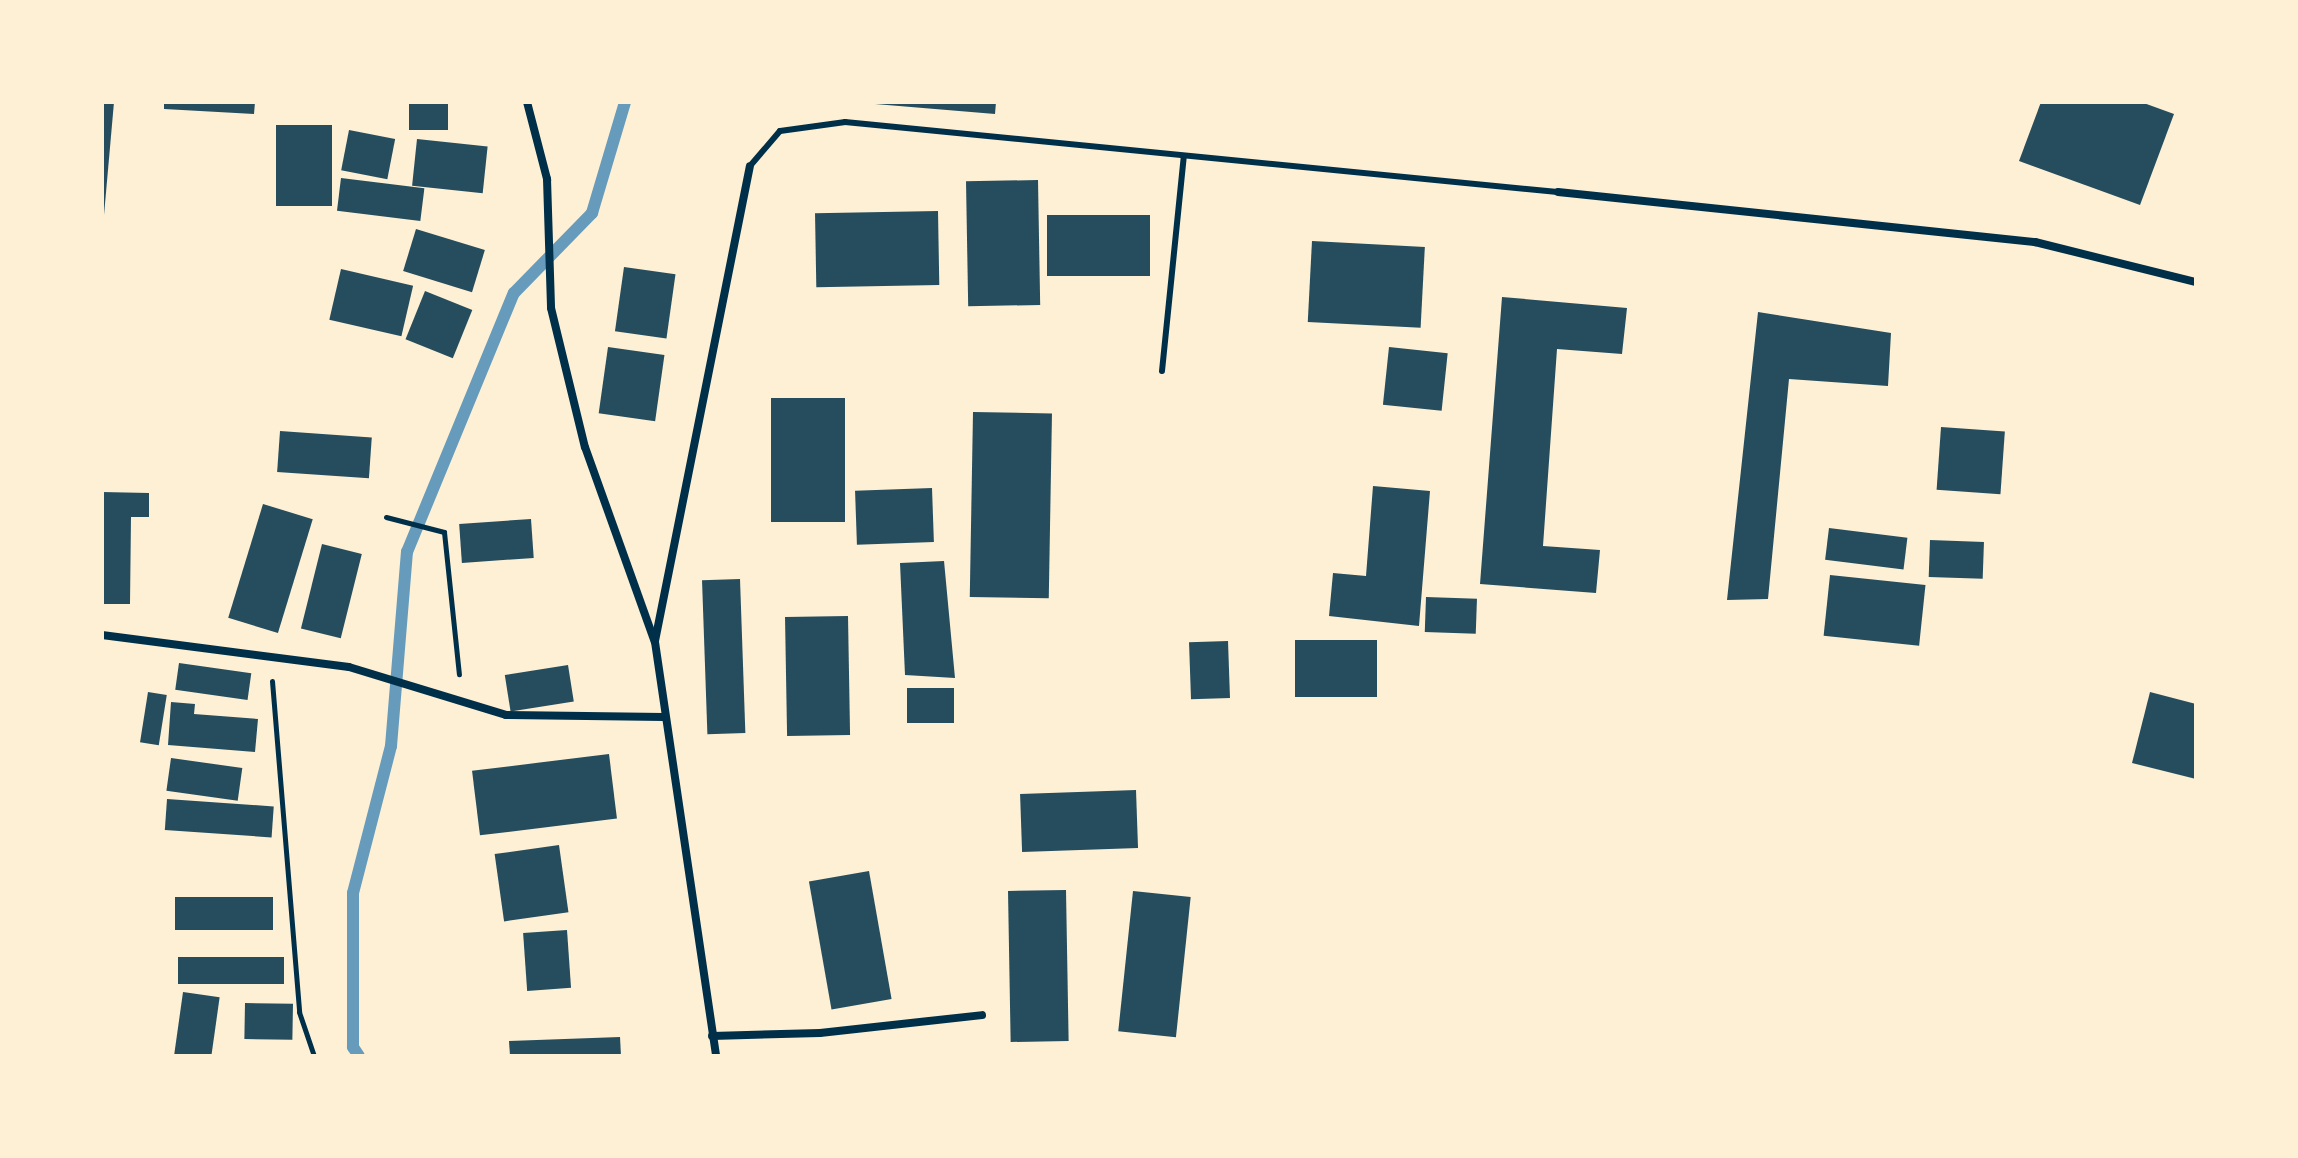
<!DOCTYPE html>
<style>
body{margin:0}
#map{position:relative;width:2298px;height:1158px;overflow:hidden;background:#fdf0d5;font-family:"Zilla Slab",serif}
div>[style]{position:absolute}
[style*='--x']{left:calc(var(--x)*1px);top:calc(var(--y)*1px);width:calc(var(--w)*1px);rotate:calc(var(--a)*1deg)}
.stream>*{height:12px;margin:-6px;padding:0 6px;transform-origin:6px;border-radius:6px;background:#669bbc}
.building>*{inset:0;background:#264d5e;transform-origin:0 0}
.path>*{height:5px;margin:-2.5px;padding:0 2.5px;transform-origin:2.5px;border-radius:2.5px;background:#003049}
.service>*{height:6px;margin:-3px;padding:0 3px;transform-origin:3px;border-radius:3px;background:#003049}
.minor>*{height:8px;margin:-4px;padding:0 4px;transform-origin:4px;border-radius:4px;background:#003049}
span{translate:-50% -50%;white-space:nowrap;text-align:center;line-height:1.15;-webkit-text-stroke:6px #fdf0d5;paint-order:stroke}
.frame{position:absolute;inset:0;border:104px solid #fdf0d5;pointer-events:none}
</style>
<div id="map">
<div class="stream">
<i style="--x:359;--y:1056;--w:11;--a:-124"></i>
<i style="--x:353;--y:1047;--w:154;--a:-90"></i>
<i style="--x:353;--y:893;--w:152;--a:-75.5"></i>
<i style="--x:391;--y:746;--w:195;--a:-85.3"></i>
<i style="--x:407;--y:552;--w:280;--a:-67.6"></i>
<i style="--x:514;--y:293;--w:112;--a:-45.7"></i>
<i style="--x:592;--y:213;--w:116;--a:-73.4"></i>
</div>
<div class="building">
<i style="clip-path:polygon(102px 102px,114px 102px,104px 215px,102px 215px)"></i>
<i style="clip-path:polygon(164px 102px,255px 102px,254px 114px,164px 109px)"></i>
<i style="left:409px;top:102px;width:39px;height:28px"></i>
<i style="clip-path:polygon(851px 102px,996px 102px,995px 114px)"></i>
<i style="clip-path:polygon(2041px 102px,2141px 102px,2174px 114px,2140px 205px,2019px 161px)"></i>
<i style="left:276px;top:125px;width:56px;height:81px"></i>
<i style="left:349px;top:130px;width:47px;height:41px;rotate:11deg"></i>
<i style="left:417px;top:139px;width:71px;height:47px;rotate:6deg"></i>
<i style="left:341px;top:178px;width:84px;height:33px;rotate:7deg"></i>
<i style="left:1038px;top:180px;width:125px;height:72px;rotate:89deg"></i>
<i style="left:938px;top:211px;width:74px;height:123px;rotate:89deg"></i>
<i style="left:1150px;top:215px;width:61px;height:103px;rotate:90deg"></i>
<i style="left:416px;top:229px;width:72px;height:44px;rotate:17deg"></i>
<i style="left:1312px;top:241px;width:113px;height:81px;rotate:3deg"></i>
<i style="left:624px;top:267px;width:52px;height:65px;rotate:8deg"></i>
<i style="left:341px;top:269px;width:74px;height:52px;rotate:13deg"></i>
<i style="left:425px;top:291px;width:51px;height:52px;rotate:22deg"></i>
<i style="clip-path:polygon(1502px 297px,1627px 308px,1622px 354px,1557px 349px,1543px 546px,1600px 550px,1596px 593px,1480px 584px)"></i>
<i style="clip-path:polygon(1758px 312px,1891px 333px,1888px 386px,1789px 379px,1768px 599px,1727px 600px)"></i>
<i style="left:608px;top:347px;width:57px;height:67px;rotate:8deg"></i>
<i style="left:1389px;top:347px;width:59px;height:58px;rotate:6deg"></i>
<i style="left:771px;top:398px;width:74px;height:124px"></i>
<i style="left:973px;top:412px;width:79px;height:185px;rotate:1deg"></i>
<i style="left:1941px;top:427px;width:64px;height:63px;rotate:4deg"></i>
<i style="left:280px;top:431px;width:92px;height:41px;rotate:4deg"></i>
<i style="clip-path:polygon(1373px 486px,1430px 491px,1419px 626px,1329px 616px,1333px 573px,1366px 576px)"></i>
<i style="left:932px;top:488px;width:54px;height:77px;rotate:88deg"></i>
<i style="clip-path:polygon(102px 492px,149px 493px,149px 517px,131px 517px,130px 604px,102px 604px)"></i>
<i style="left:263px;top:504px;width:52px;height:119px;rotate:17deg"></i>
<i style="left:531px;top:519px;width:39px;height:72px;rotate:86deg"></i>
<i style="left:1829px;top:528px;width:79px;height:32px;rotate:7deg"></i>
<i style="left:1930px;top:540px;width:54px;height:37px;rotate:2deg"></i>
<i style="left:322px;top:544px;width:41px;height:87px;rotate:14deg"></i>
<i style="clip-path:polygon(944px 561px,955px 678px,905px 675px,900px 563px)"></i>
<i style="left:1830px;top:575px;width:96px;height:61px;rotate:6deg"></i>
<i style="left:740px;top:579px;width:154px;height:38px;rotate:88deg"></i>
<i style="left:1426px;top:597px;width:51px;height:35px;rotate:2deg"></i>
<i style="left:848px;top:616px;width:119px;height:63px;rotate:89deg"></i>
<i style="left:1377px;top:640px;width:57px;height:82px;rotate:90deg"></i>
<i style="left:1228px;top:641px;width:57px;height:39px;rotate:88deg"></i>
<i style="left:179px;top:663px;width:73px;height:27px;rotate:8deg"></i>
<i style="left:568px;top:665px;width:37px;height:64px;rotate:81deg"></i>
<i style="left:907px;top:688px;width:47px;height:35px"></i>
<i style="left:148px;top:692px;width:19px;height:51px;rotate:9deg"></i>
<i style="clip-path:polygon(2150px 692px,2196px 704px,2196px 779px,2132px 763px)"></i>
<i style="clip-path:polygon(171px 702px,195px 704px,194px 714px,258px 719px,255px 752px,168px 745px)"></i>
<i style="left:609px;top:754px;width:65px;height:138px;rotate:83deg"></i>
<i style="left:171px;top:758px;width:72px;height:33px;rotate:8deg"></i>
<i style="left:1136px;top:790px;width:58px;height:116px;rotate:88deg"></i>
<i style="left:167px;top:799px;width:107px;height:31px;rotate:4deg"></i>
<i style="left:559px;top:845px;width:68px;height:65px;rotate:82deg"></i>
<i style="left:869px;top:871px;width:130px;height:61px;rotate:80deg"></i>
<i style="left:1066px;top:890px;width:151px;height:58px;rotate:89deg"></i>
<i style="left:1133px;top:891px;width:58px;height:141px;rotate:6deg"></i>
<i style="left:175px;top:897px;width:98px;height:33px"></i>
<i style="left:567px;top:930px;width:58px;height:44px;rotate:86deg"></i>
<i style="left:178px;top:957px;width:106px;height:27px"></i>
<i style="left:183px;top:992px;width:37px;height:64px;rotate:8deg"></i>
<i style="left:245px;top:1003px;width:48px;height:36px;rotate:1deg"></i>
<i style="clip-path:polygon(620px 1037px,621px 1056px,510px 1056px,509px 1041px)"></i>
</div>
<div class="path">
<i style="--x:386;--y:517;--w:60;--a:14.5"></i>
<i style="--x:444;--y:532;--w:143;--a:84"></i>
<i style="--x:272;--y:681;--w:332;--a:85.3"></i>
<i style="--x:299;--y:1012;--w:46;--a:71.2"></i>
</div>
<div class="service">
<i style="--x:750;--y:166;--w:46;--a:-49.4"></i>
<i style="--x:780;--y:131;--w:66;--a:-7.9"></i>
<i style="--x:845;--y:122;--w:716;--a:5.61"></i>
<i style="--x:1162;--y:371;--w:216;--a:-84.2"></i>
</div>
<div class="minor">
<i style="--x:527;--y:102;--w:80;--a:75.4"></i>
<i style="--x:547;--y:179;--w:129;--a:88.2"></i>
<i style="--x:551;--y:308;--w:143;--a:76.3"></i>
<i style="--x:585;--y:447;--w:207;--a:70.3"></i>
<i style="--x:655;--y:642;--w:418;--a:81.6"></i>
<i style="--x:1558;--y:192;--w:480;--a:6"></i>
<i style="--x:2035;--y:242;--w:166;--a:14"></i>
<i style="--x:102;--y:635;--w:249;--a:7.4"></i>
<i style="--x:349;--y:667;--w:164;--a:17"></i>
<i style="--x:506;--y:715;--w:158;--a:0.7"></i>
<i style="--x:655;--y:641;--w:484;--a:-78.7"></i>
<i style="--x:712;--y:1036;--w:108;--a:-1.6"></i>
<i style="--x:820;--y:1033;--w:163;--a:-6.3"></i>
</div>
<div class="frame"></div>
</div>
